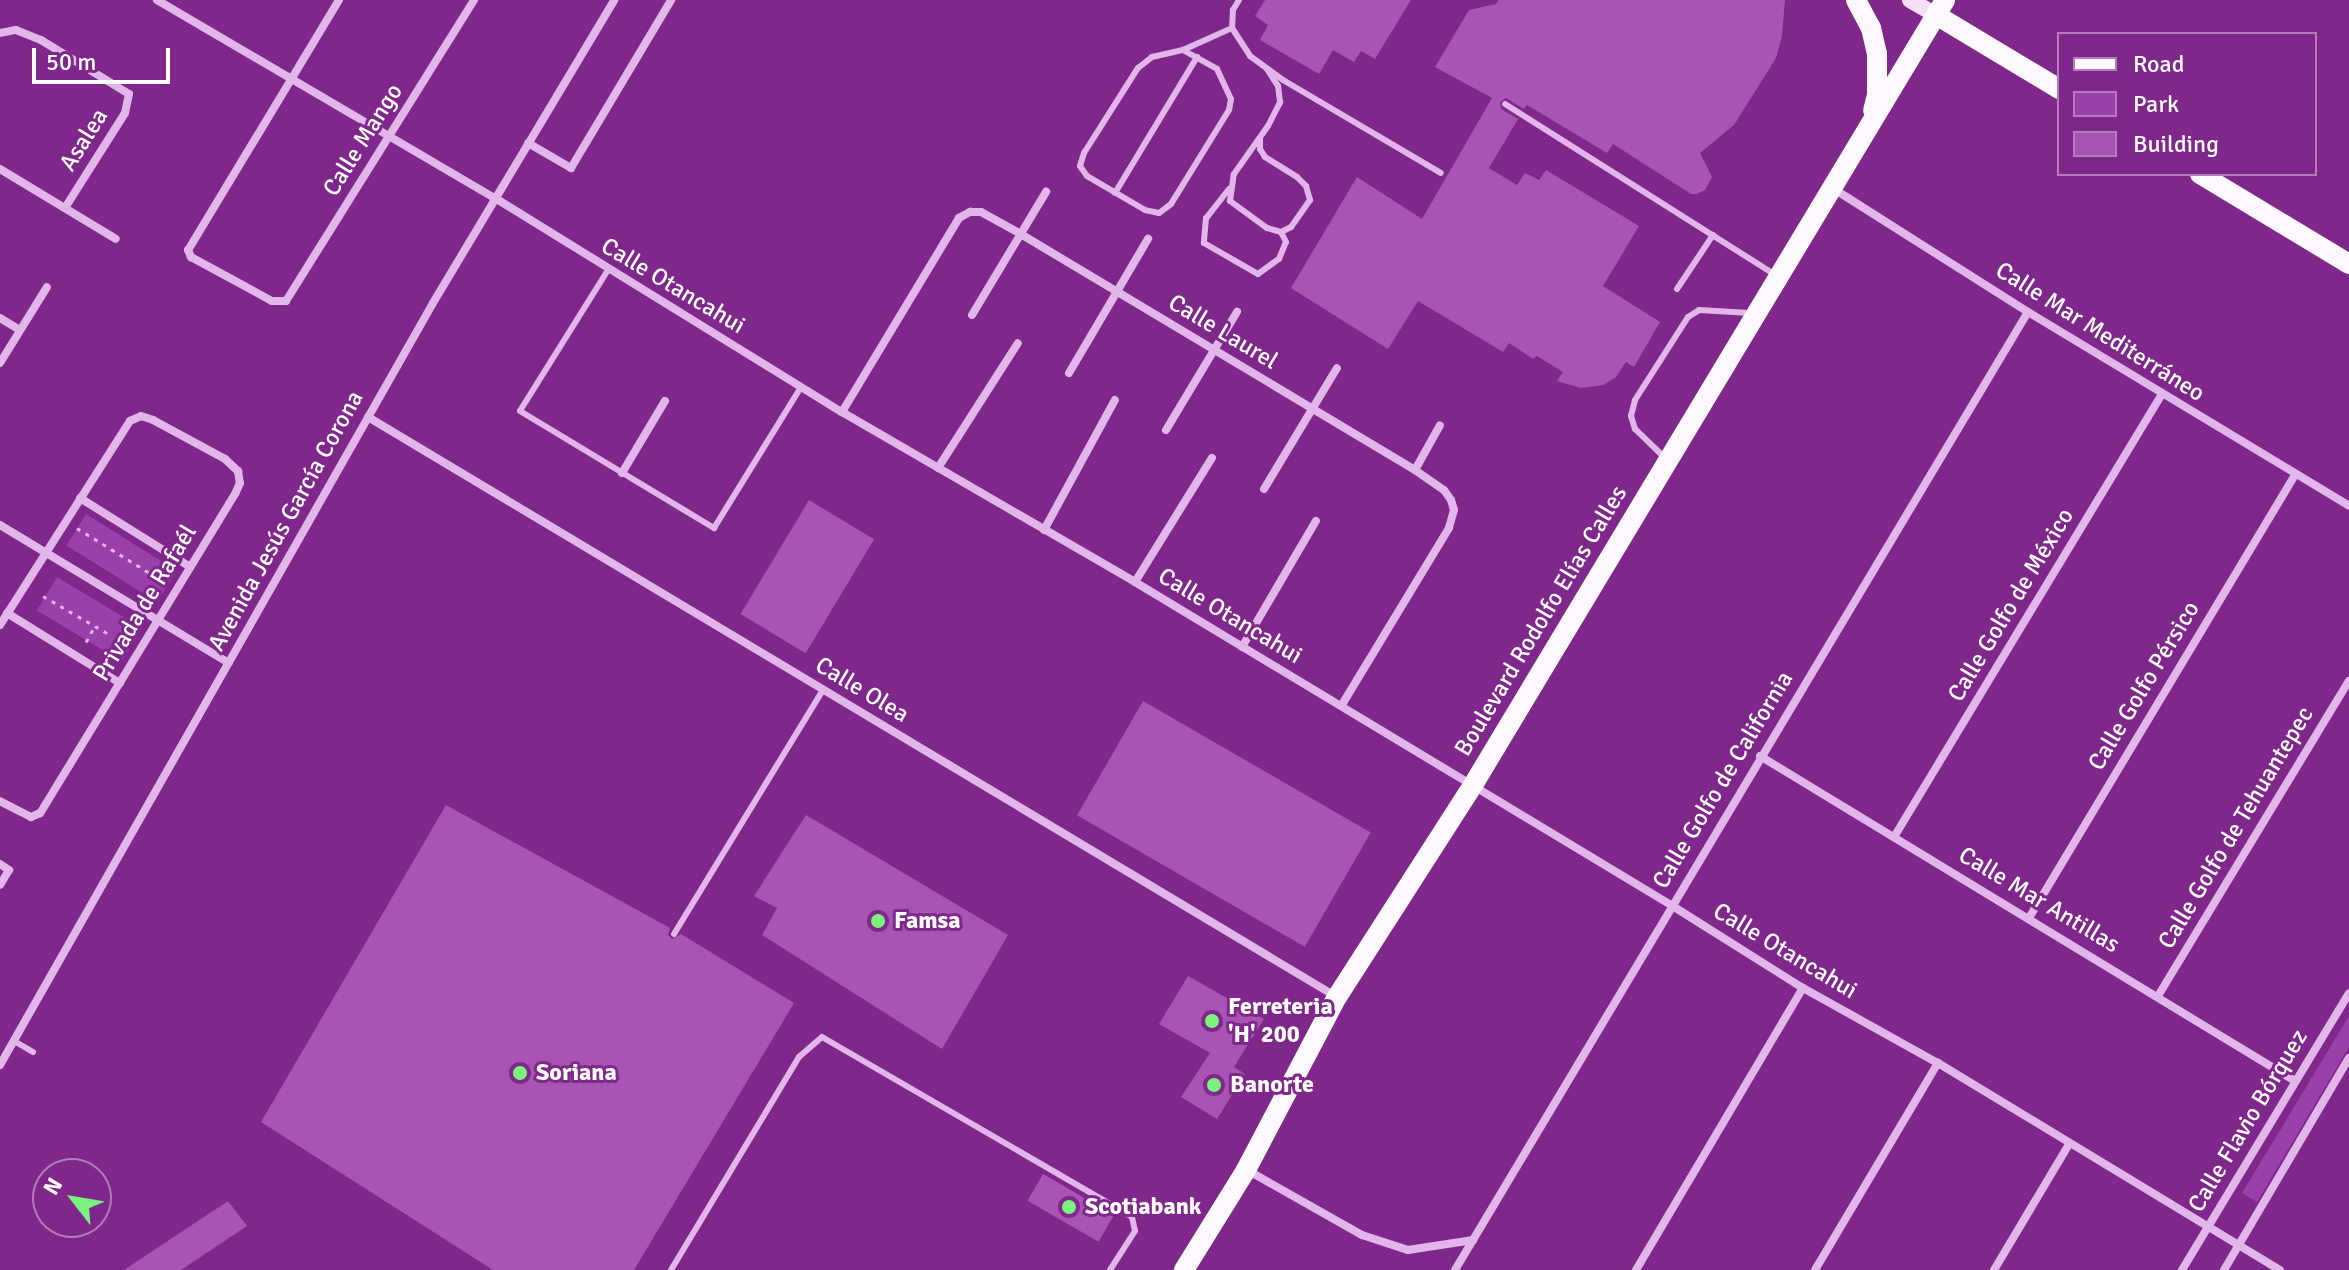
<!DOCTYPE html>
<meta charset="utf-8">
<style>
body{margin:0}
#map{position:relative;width:2349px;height:1270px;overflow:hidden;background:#7f278b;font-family:Signika,sans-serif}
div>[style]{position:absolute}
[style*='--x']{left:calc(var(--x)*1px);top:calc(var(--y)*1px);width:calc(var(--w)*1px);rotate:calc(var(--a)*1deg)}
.green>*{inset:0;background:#9b3faa;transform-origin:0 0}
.building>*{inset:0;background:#a754b3;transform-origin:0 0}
.path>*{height:3px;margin-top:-1.5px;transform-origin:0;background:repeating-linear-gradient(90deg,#e2b6ea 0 4px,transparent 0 10px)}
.lane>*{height:6px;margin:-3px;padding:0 3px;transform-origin:3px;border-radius:3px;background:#e2b6ea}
.street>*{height:8px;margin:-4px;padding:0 4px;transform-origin:4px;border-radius:4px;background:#e2b6ea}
.secondary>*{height:16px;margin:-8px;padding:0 8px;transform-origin:8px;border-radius:8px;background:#f5e0f8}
.primary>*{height:20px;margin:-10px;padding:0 10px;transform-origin:10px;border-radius:10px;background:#fef9fe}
.dots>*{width:22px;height:22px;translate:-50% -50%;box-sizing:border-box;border:4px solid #7f278b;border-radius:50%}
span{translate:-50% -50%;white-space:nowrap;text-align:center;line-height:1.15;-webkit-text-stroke:6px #7f278b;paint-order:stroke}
.street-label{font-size:24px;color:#fff}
.poi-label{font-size:24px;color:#fff;font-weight:700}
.left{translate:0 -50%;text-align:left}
.legend{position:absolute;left:2057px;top:32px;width:260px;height:144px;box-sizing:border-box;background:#7f278b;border:2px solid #b27db9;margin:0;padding:10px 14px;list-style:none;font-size:24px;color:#fff}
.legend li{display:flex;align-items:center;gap:16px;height:40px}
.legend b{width:40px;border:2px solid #b27db9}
.north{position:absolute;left:32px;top:1158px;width:80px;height:80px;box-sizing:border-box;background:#7f278b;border:2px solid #b27db9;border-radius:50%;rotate:301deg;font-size:22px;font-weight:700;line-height:32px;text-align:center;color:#fff}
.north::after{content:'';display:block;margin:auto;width:28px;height:36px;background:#7cf27e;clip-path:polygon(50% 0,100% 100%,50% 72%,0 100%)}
.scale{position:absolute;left:32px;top:48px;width:138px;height:36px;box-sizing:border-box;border:4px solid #fff;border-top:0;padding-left:10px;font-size:24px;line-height:28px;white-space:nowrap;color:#fff;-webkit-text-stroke:6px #7f278b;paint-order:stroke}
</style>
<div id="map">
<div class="green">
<i style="left:86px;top:514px;width:107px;height:37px;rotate:32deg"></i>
<i style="left:57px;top:577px;width:99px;height:39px;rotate:31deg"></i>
<i style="clip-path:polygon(2349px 1016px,2349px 1047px,2257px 1202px,2242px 1193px)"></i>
</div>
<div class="building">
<i style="clip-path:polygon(1265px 0,1411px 0,1375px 59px,1361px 51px,1354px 62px,1333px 50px,1319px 74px,1260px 40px,1268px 25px,1255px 16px)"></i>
<i style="clip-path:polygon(1499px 0,1785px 0,1782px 36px,1776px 58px,1734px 125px,1700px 153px,1712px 177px,1705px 190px,1697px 194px,1691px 194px,1613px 144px,1607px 153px,1527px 105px,1524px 109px,1506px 98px,1500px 102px,1501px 109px,1518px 119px,1489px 168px,1517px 185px,1525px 173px,1539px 180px,1546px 170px,1639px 226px,1603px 286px,1660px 322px,1634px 367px,1626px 362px,1616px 377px,1603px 385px,1581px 388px,1557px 381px,1563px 372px,1537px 356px,1533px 359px,1509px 343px,1503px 352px,1418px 301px,1388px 349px,1291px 288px,1357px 177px,1422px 219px,1492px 98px,1435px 67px,1469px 10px,1496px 4px)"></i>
<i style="left:809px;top:500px;width:76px;height:133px;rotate:31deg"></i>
<i style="left:1143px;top:701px;width:263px;height:132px;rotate:30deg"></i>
<i style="clip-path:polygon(446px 805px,670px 928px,668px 935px,672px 939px,681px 934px,794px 1003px,634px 1270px,493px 1270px,261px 1122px)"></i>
<i style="clip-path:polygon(806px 815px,1008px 935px,942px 1049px,762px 935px,777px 908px,754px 896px)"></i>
<i style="clip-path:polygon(1188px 976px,1264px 1019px,1234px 1067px,1245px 1074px,1217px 1119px,1181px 1097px,1210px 1053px,1159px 1024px)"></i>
<i style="left:1043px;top:1174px;width:82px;height:31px;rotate:30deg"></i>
<i style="clip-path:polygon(228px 1201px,247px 1226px,181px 1270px,124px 1270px)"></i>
</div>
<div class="path">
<i style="--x:77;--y:528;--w:105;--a:31.7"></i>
<i style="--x:43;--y:596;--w:74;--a:30"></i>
<i style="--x:86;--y:642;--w:18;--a:-61"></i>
</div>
<div class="lane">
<i style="--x:1239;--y:0;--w:12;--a:121"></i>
<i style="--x:1233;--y:10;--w:18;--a:93"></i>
<i style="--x:1232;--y:28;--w:33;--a:57"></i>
<i style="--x:1250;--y:56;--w:41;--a:36"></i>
<i style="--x:1283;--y:80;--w:183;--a:30.5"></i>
<i style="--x:1183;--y:50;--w:39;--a:29"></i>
<i style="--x:1217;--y:69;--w:33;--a:65"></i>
<i style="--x:1231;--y:99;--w:11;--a:100"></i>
<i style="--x:1229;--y:110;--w:110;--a:121.7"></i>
<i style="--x:1171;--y:204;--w:15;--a:143"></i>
<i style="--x:1159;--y:213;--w:14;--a:-168"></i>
<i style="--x:1145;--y:210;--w:67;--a:-149.6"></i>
<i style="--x:1087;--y:176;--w:12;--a:-125"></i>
<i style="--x:1080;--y:166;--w:14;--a:-73"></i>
<i style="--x:1084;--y:153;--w:101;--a:-57.6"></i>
<i style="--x:1138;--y:68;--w:18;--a:-38"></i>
<i style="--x:1152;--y:57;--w:32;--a:-13"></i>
<i style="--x:1183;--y:50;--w:54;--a:-24.2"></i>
<i style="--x:1505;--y:104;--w:320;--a:32.3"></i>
<i style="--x:1260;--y:138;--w:11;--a:90"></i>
<i style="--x:1260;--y:149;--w:9;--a:58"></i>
<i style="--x:1265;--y:157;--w:38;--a:32"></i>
<i style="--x:1297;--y:177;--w:13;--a:45"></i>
<i style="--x:1306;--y:186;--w:15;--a:74"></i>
<i style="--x:1310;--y:200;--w:33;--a:125"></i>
<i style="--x:1291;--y:227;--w:11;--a:153"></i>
<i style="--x:1281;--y:232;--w:15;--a:-164"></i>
<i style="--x:1267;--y:228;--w:46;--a:-143.9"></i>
<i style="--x:1230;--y:201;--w:27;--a:-82"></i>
<i style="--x:1234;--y:174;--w:59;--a:-54.7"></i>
<i style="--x:1268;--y:126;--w:27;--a:-63"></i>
<i style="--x:1280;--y:102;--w:16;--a:-97"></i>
<i style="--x:1278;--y:86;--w:20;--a:-123"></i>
<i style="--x:1229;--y:189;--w:37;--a:128"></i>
<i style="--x:1206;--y:218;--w:25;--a:95"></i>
<i style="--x:1204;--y:243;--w:62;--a:29.9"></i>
<i style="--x:1258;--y:274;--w:26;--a:-36"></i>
<i style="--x:1279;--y:259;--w:18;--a:-68"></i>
<i style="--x:1286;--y:242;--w:11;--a:-117"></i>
<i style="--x:1115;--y:193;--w:159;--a:-58.9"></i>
<i style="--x:608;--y:270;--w:166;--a:122"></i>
<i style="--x:520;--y:411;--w:227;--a:31.1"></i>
<i style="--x:714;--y:528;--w:166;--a:-58.3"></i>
<i style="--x:1677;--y:289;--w:65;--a:-56.3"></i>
<i style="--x:1664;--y:457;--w:40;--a:-136"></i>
<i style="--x:1635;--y:429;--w:14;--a:-107"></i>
<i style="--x:1631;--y:416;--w:16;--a:-76"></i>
<i style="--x:1635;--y:400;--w:98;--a:-57.4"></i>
<i style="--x:1688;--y:317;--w:13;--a:-32"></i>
<i style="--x:1699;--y:310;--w:51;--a:3.4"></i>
<i style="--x:674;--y:934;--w:286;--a:-58.6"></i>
<i style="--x:14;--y:1041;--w:22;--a:30"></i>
<i style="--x:671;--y:1270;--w:249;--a:-59"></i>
<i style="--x:799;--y:1057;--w:30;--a:-41"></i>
<i style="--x:822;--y:1037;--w:358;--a:30.1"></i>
<i style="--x:1132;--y:1217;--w:14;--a:78"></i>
<i style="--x:1135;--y:1231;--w:46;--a:122.7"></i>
</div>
<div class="street">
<i style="--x:157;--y:0;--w:392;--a:30.4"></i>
<i style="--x:495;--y:198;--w:408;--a:31.7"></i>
<i style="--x:842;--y:412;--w:339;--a:30.1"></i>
<i style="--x:1135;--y:582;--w:626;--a:31.07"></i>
<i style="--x:1671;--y:905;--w:156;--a:32.2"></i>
<i style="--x:1803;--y:988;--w:154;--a:29.1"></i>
<i style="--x:1938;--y:1063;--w:400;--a:31.2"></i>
<i style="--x:339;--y:0;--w:292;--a:121.1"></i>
<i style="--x:188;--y:250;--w:8;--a:67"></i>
<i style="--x:191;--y:257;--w:92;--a:28.5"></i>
<i style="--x:272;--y:301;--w:14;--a:0"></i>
<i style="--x:286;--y:301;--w:355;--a:-58"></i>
<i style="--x:0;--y:33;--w:16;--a:-11"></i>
<i style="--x:16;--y:30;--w:27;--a:22"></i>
<i style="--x:41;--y:40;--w:103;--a:31.5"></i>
<i style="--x:129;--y:94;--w:19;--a:102"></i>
<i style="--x:125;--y:113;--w:112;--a:122.3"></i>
<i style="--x:528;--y:143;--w:50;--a:30.2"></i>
<i style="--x:571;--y:168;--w:196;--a:-59.2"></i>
<i style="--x:0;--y:169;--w:135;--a:31.1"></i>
<i style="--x:1834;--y:189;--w:230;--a:32.4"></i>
<i style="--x:2028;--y:312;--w:375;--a:31.1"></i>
<i style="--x:972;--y:315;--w:144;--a:-59"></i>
<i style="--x:0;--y:318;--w:23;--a:31"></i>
<i style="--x:0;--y:363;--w:89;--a:-58.3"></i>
<i style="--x:1069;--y:373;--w:156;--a:-59.5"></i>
<i style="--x:842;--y:412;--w:227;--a:-58.9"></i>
<i style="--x:959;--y:218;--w:13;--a:-29"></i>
<i style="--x:970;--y:212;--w:11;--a:0"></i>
<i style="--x:981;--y:212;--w:43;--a:28.9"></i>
<i style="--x:1019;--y:233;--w:462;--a:30.9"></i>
<i style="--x:1415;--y:470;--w:35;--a:35"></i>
<i style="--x:1444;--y:490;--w:12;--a:55"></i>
<i style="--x:1451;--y:500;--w:10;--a:73"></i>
<i style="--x:1454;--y:510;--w:19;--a:106"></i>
<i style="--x:1449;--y:528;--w:208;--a:121.2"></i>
<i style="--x:368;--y:417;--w:1127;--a:30.91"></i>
<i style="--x:1166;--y:430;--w:138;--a:-59"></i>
<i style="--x:938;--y:468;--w:148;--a:-57.4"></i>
<i style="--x:1415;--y:470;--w:51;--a:-60.9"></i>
<i style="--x:622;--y:473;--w:84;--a:-59.2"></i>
<i style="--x:1264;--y:489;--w:141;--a:-58.9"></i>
<i style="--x:80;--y:498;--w:128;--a:32"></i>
<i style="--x:0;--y:525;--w:267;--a:31.1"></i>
<i style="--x:1044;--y:530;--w:148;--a:-61.4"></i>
<i style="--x:1135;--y:582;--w:146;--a:-58.2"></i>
<i style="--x:7;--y:613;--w:133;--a:31.8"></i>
<i style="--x:0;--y:625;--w:242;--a:-57.5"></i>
<i style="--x:130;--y:421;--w:12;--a:-24"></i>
<i style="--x:141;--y:416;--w:13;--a:18"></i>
<i style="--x:153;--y:420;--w:82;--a:28.4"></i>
<i style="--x:225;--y:459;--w:18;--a:43"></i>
<i style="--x:238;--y:471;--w:12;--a:81"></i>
<i style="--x:240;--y:483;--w:12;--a:114"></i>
<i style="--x:235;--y:494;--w:374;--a:121.4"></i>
<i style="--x:40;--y:813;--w:10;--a:156"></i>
<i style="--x:31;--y:817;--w:35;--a:-153"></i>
<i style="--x:1242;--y:647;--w:146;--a:-59.6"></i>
<i style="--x:1760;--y:756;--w:626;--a:31.28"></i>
<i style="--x:1894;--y:837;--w:518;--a:-58.83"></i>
<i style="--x:0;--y:864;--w:11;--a:34"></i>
<i style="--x:9;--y:870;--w:17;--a:121"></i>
<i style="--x:2029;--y:918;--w:517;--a:-59.02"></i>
<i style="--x:2158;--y:996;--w:368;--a:-58.8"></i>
<i style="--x:0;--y:1065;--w:876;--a:-60.39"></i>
<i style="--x:433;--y:303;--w:353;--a:-59.1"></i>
<i style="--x:1247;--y:1170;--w:132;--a:29.5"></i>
<i style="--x:1362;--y:1235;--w:48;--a:18.1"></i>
<i style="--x:1408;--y:1250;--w:66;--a:-8.7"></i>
<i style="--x:1455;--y:1270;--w:1116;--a:-59.12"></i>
<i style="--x:1636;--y:1270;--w:328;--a:-59.4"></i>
<i style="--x:1815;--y:1270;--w:241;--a:-59.3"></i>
<i style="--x:1994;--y:1270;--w:147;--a:-59.2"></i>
<i style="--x:2182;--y:1270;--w:323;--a:-58.9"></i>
<i style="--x:2224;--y:1270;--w:246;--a:-59.5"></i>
</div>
<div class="secondary">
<i style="--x:1910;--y:0;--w:30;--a:30"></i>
</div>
<div class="primary">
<i style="--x:1856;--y:0;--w:32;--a:62"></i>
<i style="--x:1871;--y:28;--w:26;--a:77"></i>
<i style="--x:1877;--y:53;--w:42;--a:90"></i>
<i style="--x:1877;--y:95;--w:16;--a:104"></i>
<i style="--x:1936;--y:15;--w:144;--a:31"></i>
<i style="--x:2200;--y:174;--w:174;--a:31.1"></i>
<i style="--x:1184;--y:1270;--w:118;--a:-58.2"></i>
<i style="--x:1246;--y:1170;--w:195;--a:-62.3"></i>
<i style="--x:1337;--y:997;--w:252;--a:-57.3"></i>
<i style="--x:1473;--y:785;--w:916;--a:-58.98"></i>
</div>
<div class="dots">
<i style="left:878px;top:921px;background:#7cf27e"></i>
<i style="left:1212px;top:1021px;background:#7cf27e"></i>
<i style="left:520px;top:1073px;background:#7cf27e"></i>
<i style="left:1214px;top:1085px;background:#7cf27e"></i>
<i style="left:1069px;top:1207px;background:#7cf27e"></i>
</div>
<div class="street-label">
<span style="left:84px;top:140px;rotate:-58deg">Asalea</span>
<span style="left:363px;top:140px;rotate:-58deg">Calle Mango</span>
<span style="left:673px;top:286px;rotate:31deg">Calle Otancahui</span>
<span style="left:1223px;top:332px;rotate:31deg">Calle Laurel</span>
<span style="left:2100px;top:332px;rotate:32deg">Calle Mar Mediterráneo</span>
<span style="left:286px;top:521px;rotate:-61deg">Avenida Jesús García Corona</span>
<span style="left:145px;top:603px;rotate:-59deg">Privada de Rafaél</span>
<span style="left:2011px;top:605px;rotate:-59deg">Calle Golfo de México</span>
<span style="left:1230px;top:616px;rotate:31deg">Calle Otancahui</span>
<span style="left:1541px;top:621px;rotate:-59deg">Boulevard Rodolfo Elías Calles</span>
<span style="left:2144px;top:686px;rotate:-59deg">Calle Golfo Pérsico</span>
<span style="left:862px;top:690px;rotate:31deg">Calle Olea</span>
<span style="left:1723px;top:780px;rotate:-59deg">Calle Golfo de California</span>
<span style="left:2236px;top:828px;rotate:-59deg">Calle Golfo de Tehuantepec</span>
<span style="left:2039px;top:900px;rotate:31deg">Calle Mar Antillas</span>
<span style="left:1785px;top:951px;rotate:31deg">Calle Otancahui</span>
<span style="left:2248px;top:1121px;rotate:-59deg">Calle Flavio Bórquez</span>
</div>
<div class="poi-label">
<span class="left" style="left:894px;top:921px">Famsa</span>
<span class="left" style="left:1228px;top:1021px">Ferreteria<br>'H' 200</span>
<span class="left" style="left:536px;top:1073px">Soriana</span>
<span class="left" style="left:1230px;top:1085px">Banorte</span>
<span class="left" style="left:1085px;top:1207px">Scotiabank</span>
</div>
<ul class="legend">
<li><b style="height:10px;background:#fef9fe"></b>Road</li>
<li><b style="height:22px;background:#9b3faa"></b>Park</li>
<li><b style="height:22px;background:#a754b3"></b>Building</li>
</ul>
<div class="north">N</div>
<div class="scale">50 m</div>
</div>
